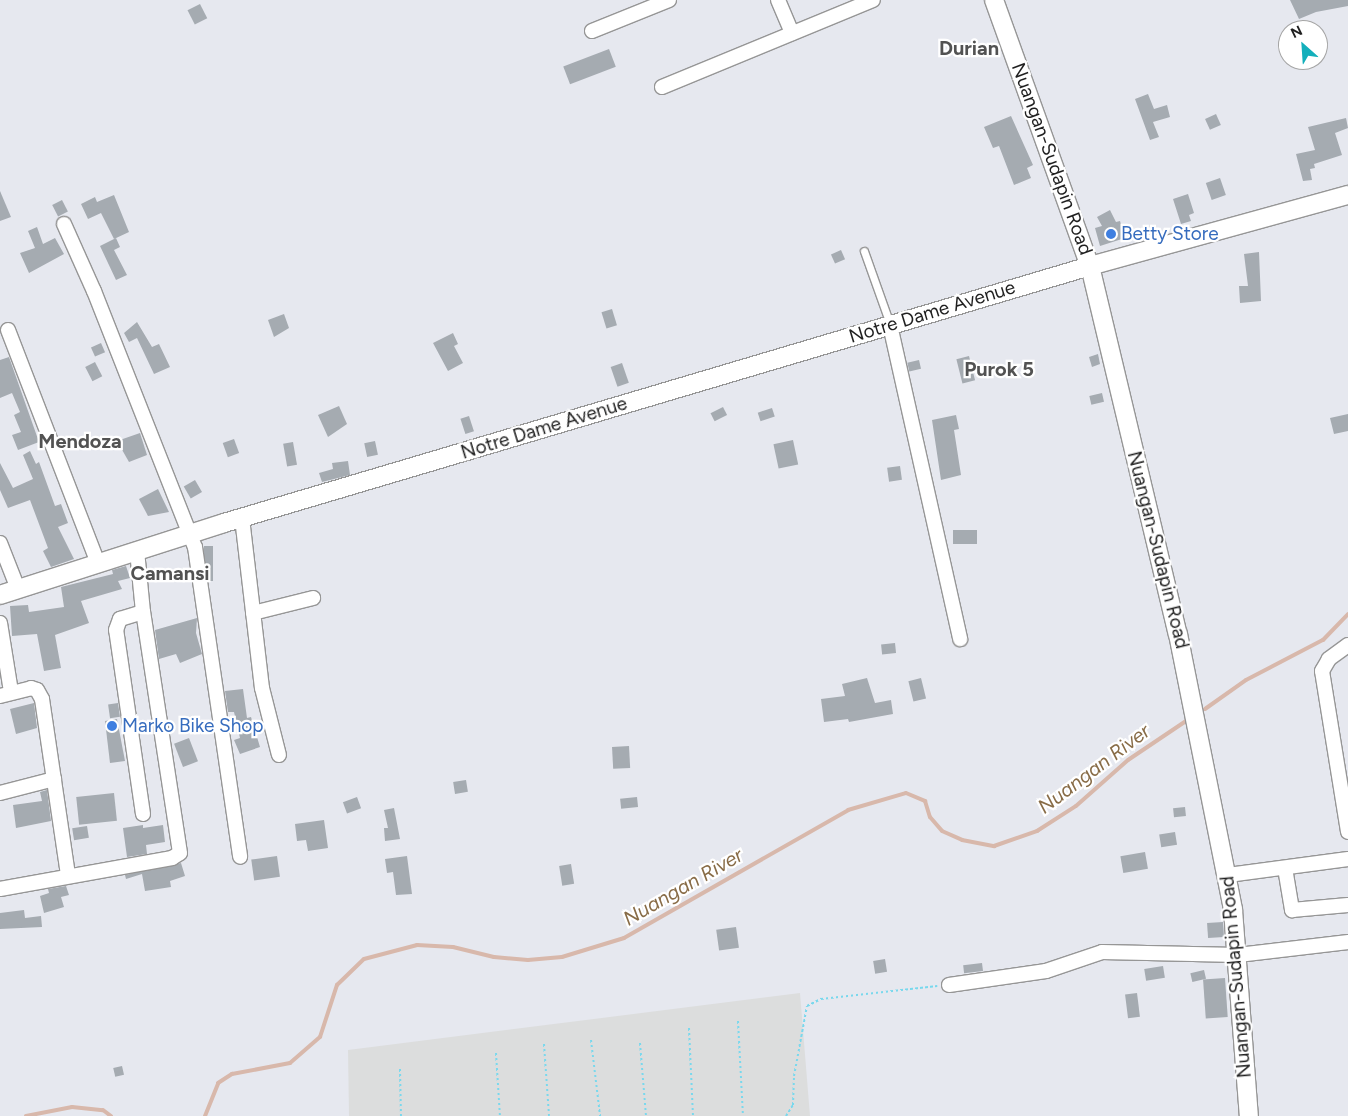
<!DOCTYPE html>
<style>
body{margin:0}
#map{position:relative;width:1348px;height:1116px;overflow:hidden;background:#e6e8ef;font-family:Figtree,sans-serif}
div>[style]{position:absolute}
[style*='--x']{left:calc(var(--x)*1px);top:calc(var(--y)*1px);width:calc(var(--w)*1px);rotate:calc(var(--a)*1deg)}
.residential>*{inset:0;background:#dcdddd}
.stream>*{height:4px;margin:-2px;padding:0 2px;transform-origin:2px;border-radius:2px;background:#d8b8ab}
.building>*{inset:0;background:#a5abb1;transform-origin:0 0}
.path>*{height:2px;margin-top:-1px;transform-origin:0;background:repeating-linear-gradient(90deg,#79d8ed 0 2.5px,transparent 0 5px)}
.roads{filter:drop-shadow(1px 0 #969696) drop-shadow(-1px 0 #969696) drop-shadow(0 1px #969696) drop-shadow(0 -1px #969696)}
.service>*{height:7px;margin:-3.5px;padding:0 3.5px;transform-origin:3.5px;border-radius:3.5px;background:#fff}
.minor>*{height:14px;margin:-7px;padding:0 7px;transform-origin:7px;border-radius:7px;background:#fff}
.tertiary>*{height:18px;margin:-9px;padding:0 9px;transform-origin:9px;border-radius:9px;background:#fff}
.dots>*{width:14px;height:14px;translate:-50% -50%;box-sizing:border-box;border:2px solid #fff;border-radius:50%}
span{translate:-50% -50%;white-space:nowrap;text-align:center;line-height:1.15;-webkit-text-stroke:4.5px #fff;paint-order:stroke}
.street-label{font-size:19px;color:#1f1f1f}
.shop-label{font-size:19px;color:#366cbe}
.left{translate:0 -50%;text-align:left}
.neighbourhood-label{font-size:20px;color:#525252;font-weight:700}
.water-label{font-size:20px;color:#886c47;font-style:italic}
.north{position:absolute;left:1278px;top:20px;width:50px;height:50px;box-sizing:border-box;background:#fff;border:1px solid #a5a5a5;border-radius:50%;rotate:334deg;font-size:14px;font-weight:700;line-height:20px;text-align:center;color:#1f1f1f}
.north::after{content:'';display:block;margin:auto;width:18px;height:22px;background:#13afbb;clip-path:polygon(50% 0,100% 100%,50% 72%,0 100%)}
</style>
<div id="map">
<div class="residential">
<i style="clip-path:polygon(800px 993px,810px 1116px,349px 1116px,348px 1050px)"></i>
</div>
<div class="stream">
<i style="--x:1205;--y:709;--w:50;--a:-35.3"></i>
<i style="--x:1246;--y:680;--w:87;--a:-27.5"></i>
<i style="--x:1323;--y:640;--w:36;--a:-46"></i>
<i style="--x:26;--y:1116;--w:47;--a:-11.1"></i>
<i style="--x:72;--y:1107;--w:31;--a:6"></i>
<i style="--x:103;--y:1110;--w:10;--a:37"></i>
<i style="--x:205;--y:1116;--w:35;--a:-68"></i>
<i style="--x:218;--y:1083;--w:17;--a:-33"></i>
<i style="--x:232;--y:1074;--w:59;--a:-10.7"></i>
<i style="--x:290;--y:1063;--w:40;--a:-41"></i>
<i style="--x:320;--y:1037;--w:55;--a:-71.9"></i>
<i style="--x:337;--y:985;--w:37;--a:-44"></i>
<i style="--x:364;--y:959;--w:55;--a:-14.8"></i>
<i style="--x:417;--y:945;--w:36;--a:3"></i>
<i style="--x:453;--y:947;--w:42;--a:13.7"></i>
<i style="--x:494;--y:957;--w:34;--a:5"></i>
<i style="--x:528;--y:960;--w:34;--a:-5"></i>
<i style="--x:562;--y:957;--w:65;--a:-17"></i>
<i style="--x:624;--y:938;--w:258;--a:-29.7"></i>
<i style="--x:848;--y:810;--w:60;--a:-16.3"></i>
<i style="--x:906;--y:793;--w:21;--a:23"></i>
<i style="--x:925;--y:801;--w:17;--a:73"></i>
<i style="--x:930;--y:817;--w:18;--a:49"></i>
<i style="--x:942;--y:831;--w:22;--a:24"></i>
<i style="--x:962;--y:840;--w:33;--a:11"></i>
<i style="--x:994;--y:846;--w:46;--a:-19.2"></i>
<i style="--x:1037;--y:831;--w:46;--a:-32.7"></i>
<i style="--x:1076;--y:806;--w:69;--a:-41.5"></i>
<i style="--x:1128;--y:760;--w:73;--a:-33.9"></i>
</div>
<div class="building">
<i style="clip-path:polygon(1290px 0,1348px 0,1348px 6px,1316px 12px,1299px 19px)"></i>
<i style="left:200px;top:4px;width:16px;height:14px;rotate:63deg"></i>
<i style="left:609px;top:49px;width:19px;height:49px;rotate:69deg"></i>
<i style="clip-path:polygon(1148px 94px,1154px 109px,1167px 105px,1170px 117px,1153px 122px,1159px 137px,1150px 140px,1135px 99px)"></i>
<i style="left:1216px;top:114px;width:12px;height:12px;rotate:66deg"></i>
<i style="clip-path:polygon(1011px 116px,1033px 165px,1027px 168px,1031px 178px,1014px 185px,999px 146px,993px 148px,984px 127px)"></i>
<i style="clip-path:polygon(1346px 118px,1348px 128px,1335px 133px,1342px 155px,1314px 164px,1315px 168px,1310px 169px,1312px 180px,1303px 181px,1296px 154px,1315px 150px,1308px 127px)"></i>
<i style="left:1220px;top:178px;width:18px;height:15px;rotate:71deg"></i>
<i style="clip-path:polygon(0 191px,11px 217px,0 221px)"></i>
<i style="clip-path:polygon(1188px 194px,1194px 213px,1189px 215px,1191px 221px,1181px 224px,1173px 199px)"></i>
<i style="clip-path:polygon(114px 195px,129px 232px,114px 239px,101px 213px,88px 219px,81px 204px,95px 197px,97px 202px)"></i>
<i style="left:62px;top:200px;width:13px;height:11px;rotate:63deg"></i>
<i style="clip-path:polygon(1110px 210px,1116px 222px,1120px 221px,1125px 238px,1100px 246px,1095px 228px,1102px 226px,1097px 217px)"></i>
<i style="clip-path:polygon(37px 227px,43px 244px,55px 238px,64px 254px,29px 273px,20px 253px,35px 248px,28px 231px)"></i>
<i style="clip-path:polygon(116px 238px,120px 247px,114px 250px,127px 275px,116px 280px,100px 246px)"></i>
<i style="left:841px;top:250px;width:10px;height:11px;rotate:66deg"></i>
<i style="clip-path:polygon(1259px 252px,1261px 301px,1240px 303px,1239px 286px,1248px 286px,1244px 254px)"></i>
<i style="left:612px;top:309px;width:17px;height:11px;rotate:73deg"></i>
<i style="clip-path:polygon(284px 314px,289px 328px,274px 337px,268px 320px)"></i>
<i style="clip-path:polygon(137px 322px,152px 347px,159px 344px,170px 367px,154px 374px,137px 338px,129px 342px,124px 333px)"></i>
<i style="clip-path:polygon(453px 333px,458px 344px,454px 346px,463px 363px,448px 371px,433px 343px)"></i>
<i style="left:101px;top:343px;width:10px;height:11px;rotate:66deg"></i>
<i style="clip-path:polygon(1098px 354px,1100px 364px,1092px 367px,1089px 357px)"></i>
<i style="left:969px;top:356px;width:25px;height:13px;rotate:76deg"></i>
<i style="clip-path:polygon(9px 357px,39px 442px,18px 450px,12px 435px,21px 432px,14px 415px,20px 412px,12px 393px,0 398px,0 360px)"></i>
<i style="left:919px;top:360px;width:9px;height:12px;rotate:77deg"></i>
<i style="left:95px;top:362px;width:16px;height:11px;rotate:63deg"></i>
<i style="left:622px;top:363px;width:21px;height:12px;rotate:71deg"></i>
<i style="left:1102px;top:393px;width:9px;height:13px;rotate:77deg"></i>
<i style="clip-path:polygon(339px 406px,347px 424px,328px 437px,318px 415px)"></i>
<i style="left:723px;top:407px;width:9px;height:14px;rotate:63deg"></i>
<i style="left:772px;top:408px;width:9px;height:15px;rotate:72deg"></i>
<i style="clip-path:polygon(1348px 414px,1348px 431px,1334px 434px,1330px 418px)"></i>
<i style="clip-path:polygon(956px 415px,959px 429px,954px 430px,961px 475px,941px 480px,932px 420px)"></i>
<i style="left:469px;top:416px;width:16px;height:9px;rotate:72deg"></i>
<i style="clip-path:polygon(140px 433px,147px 455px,129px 462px,117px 441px)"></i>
<i style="left:234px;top:439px;width:15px;height:12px;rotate:70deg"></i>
<i style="left:793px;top:440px;width:25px;height:20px;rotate:78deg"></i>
<i style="left:375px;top:441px;width:14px;height:11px;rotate:78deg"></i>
<i style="left:293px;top:442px;width:23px;height:10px;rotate:80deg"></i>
<i style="clip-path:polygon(30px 451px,36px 464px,39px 462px,55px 506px,61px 504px,68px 523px,58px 527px,74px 559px,51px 567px,43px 551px,48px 548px,30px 500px,8px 508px,0 490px,0 463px,13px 488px,33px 479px,23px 455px)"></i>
<i style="clip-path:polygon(348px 461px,350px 475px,322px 482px,319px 473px,333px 469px,332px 463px)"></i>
<i style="left:900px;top:466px;width:14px;height:13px;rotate:82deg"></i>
<i style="left:195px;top:480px;width:14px;height:13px;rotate:60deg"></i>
<i style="clip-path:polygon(158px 489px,169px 512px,148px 516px,139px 499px)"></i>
<i style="left:953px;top:530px;width:24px;height:14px"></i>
<i style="left:204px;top:546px;width:9px;height:35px"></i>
<i style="clip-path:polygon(126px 566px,130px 578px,118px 581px,122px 589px,81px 601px,89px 623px,55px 635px,61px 668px,44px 671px,37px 634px,12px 636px,10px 606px,28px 605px,29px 612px,64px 607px,61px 587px,113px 574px,112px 570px)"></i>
<i style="clip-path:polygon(197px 618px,196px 633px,202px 654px,180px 663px,176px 654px,159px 659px,155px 630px)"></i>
<i style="left:895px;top:643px;width:10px;height:14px;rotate:84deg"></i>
<i style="clip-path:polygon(867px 678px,875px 703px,891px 700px,893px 714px,849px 722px,848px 719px,824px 722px,821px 699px,845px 696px,842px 684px)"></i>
<i style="left:921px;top:678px;width:21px;height:13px;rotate:76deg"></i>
<i style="clip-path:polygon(243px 689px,247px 718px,251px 717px,260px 747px,240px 754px,234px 740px,240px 738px,234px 712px,228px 712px,225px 691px)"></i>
<i style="clip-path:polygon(34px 703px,37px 728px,16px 734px,10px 709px)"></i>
<i style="left:118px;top:703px;width:14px;height:10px;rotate:82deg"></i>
<i style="clip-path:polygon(117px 719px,125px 761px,110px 763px,105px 721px)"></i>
<i style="left:189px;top:738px;width:25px;height:16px;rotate:69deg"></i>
<i style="left:629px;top:746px;width:22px;height:17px;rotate:87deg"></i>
<i style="left:466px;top:780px;width:12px;height:13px;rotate:81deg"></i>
<i style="clip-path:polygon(47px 790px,51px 821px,16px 828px,13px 805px,42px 801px,40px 792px)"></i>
<i style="left:114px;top:793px;width:28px;height:38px;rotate:84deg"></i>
<i style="left:357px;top:797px;width:12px;height:15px;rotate:70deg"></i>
<i style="left:637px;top:797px;width:10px;height:17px;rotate:84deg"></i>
<i style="left:1185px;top:807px;width:9px;height:12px;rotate:84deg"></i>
<i style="clip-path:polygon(394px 808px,400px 839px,385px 841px,384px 828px,388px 828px,384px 810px)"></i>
<i style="clip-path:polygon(324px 820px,328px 848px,308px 851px,306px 840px,297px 841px,295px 824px)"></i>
<i style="clip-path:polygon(143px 825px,143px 828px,163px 825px,165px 842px,146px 845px,147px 854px,127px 857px,123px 828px)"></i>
<i style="left:87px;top:826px;width:12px;height:15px;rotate:81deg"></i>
<i style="left:1175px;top:832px;width:13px;height:16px;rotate:81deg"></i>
<i style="left:1145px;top:852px;width:17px;height:25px;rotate:80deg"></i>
<i style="left:277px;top:856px;width:21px;height:26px;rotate:82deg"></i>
<i style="clip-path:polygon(407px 856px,412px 894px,396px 895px,393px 872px,387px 873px,385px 859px)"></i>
<i style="clip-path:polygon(181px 863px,185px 876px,170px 881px,171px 887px,145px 891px,142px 874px,126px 879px,125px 875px)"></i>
<i style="left:571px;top:864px;width:20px;height:12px;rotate:81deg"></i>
<i style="clip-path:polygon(66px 886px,69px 895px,61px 897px,64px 907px,44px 913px,40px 896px,49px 893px,48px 889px)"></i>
<i style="clip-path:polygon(24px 910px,25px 918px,41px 916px,42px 927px,0 929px,0 913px)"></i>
<i style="left:1223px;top:922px;width:15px;height:16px;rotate:86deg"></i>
<i style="left:736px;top:927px;width:21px;height:20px;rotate:82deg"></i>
<i style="left:885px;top:959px;width:13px;height:12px;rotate:81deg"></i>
<i style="left:982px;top:963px;width:8px;height:19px;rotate:83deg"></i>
<i style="left:1163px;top:966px;width:12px;height:19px;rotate:81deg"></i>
<i style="left:1204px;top:970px;width:9px;height:14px;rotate:77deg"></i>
<i style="left:1225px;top:978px;width:39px;height:22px;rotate:86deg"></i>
<i style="left:1137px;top:993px;width:24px;height:12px;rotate:83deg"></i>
<i style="left:122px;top:1066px;width:9px;height:9px;rotate:77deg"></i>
</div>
<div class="path">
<i style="--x:738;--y:1021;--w:95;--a:87"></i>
<i style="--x:689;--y:1028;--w:88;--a:87.4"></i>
<i style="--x:591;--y:1040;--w:77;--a:83.2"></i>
<i style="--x:640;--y:1043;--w:73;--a:85.3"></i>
<i style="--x:544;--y:1044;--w:72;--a:86"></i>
<i style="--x:496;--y:1053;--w:63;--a:86.4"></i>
<i style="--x:400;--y:1069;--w:47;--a:88.8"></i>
<i style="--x:786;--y:1116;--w:13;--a:-58"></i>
<i style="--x:793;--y:1105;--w:29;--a:-88"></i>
<i style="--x:794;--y:1076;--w:71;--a:-79.5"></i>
<i style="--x:807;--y:1006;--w:16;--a:-27"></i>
<i style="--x:821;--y:999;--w:117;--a:-6.4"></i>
</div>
<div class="roads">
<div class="service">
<i style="--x:864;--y:251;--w:77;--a:70.4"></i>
</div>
<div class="minor">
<i style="--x:778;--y:0;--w:36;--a:67"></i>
<i style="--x:592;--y:31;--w:83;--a:-21.9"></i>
<i style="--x:662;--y:87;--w:228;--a:-22.4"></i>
<i style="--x:64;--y:224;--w:73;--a:65.9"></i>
<i style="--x:94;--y:291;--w:275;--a:68.5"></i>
<i style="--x:195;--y:547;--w:313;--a:81.7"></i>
<i style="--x:890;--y:325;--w:322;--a:77.4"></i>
<i style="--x:8;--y:330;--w:250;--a:68.9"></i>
<i style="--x:242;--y:518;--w:171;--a:83.3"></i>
<i style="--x:262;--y:688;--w:69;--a:75.8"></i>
<i style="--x:0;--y:543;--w:49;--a:68.6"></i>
<i style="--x:253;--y:613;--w:62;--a:-14"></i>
<i style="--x:0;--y:623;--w:70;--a:80.9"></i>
<i style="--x:1348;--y:645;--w:24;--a:144"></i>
<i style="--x:1329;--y:659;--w:14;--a:120"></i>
<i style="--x:1322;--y:671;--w:163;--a:80.8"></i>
<i style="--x:0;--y:696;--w:32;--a:-14"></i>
<i style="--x:31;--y:688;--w:6;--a:18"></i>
<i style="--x:37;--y:690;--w:10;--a:61"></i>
<i style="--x:42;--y:699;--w:178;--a:81.6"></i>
<i style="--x:0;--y:793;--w:56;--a:-14.5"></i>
<i style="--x:143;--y:814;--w:186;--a:-98.3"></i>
<i style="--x:116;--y:630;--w:12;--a:-70"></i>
<i style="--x:120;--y:619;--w:24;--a:-17"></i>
<i style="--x:1285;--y:868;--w:43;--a:80.5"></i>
<i style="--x:1292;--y:910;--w:56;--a:-5.1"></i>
<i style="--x:1228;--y:875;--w:121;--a:-7.6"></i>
<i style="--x:0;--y:889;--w:175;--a:-10.2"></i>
<i style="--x:172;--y:858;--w:9;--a:-32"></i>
<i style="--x:180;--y:853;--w:244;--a:-98.7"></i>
<i style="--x:143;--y:612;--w:61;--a:-95.6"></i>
<i style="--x:949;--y:985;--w:98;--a:-8.2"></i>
<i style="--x:1046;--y:971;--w:59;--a:-18.7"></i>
<i style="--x:1102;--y:952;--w:136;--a:1.3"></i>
<i style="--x:1238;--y:955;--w:111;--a:-6.7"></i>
</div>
<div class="tertiary">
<i style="--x:994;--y:0;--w:283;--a:70.2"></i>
<i style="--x:1090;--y:266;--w:378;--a:76.6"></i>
<i style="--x:1178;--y:634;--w:281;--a:78.7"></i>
<i style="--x:1233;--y:910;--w:207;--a:85.6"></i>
<i style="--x:0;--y:595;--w:235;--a:-17.8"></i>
<i style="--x:224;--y:523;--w:903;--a:-16.53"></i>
<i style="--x:1090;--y:266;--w:268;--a:-15.4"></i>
</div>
</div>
<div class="dots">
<i style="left:1111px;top:234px;background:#3f7fe0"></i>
<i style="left:112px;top:726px;background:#3f7fe0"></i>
</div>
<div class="street-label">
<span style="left:1052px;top:159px;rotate:70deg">Nuangan-Sudapin Road</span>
<span style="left:932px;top:312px;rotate:-17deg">Notre Dame Avenue</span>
<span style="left:544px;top:428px;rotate:-17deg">Notre Dame Avenue</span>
<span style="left:1158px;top:550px;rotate:76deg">Nuangan-Sudapin Road</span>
<span style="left:1236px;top:977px;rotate:-95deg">Nuangan-Sudapin Road</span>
</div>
<div class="shop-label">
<span class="left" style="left:1121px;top:234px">Betty Store</span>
<span class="left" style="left:122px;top:726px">Marko Bike Shop</span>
</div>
<div class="neighbourhood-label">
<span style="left:969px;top:48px">Durian</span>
<span style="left:999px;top:369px">Purok 5</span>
<span style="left:80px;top:441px">Mendoza</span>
<span style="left:170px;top:573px">Camansi</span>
</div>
<div class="water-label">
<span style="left:1094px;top:769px;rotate:-37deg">Nuangan River</span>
<span style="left:683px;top:887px;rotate:-30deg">Nuangan River</span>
</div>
<div class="north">N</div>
</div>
